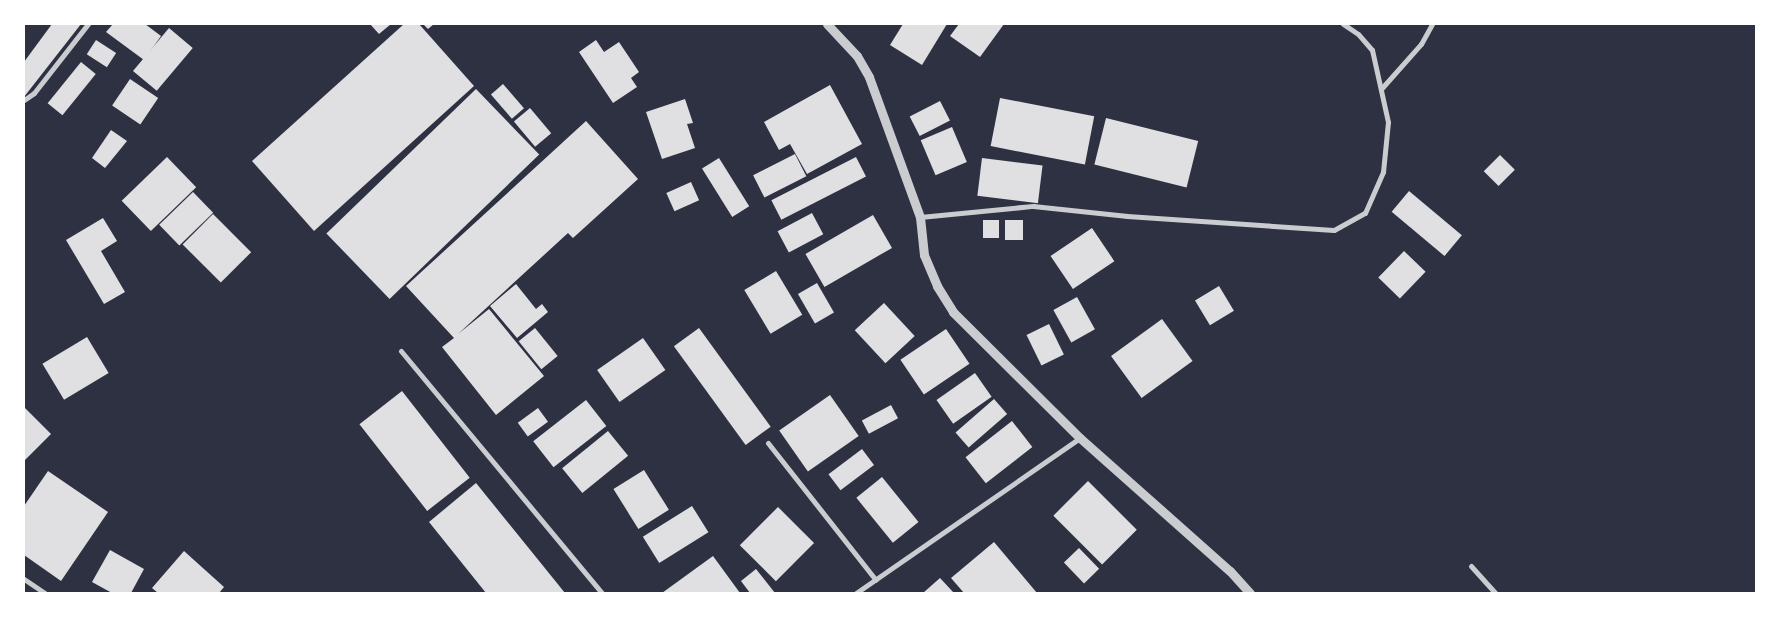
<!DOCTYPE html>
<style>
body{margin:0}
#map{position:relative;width:1780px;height:617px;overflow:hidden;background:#2d3142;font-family:"DM Sans",sans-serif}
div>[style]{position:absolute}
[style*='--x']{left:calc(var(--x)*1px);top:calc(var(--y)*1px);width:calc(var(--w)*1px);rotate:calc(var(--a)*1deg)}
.building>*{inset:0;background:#e0e0e3;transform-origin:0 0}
.minor>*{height:5px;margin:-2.5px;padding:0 2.5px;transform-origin:2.5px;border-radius:2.5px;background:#caccd0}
.tertiary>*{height:9px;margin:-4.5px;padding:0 4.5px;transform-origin:4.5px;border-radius:4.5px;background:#caccd0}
span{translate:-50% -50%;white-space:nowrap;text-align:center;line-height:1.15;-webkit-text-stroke:4px #fff;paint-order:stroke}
.frame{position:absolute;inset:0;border:25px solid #fff;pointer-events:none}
</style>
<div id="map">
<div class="building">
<i style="clip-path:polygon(52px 24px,81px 24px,24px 97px,24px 62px)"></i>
<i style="clip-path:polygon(113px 24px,145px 24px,161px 36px,144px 60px,106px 32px)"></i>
<i style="clip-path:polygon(370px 24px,391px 24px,379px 34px)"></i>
<i style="clip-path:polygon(404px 24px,419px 24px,474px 86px,314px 231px,252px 161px)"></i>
<i style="clip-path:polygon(423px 24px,434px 24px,428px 29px)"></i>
<i style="clip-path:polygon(903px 24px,947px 24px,922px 65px,890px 45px)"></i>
<i style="clip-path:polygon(959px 24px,1004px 24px,980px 57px,950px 36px)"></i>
<i style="left:169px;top:28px;width:31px;height:56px;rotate:40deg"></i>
<i style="left:96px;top:40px;width:24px;height:17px;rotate:33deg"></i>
<i style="clip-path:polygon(596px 40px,604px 52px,619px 42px,639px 72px,631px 78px,637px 87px,613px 103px,579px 52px)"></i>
<i style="left:81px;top:62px;width:19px;height:53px;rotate:39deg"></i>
<i style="left:130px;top:79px;width:34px;height:32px;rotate:34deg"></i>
<i style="left:503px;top:84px;width:32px;height:16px;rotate:49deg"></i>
<i style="clip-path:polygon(830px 85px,862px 144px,807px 174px,790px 144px,779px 150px,764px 122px)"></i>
<i style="left:476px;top:89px;width:91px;height:208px;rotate:46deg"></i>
<i style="left:1000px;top:98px;width:96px;height:49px;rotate:11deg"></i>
<i style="clip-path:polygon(685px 99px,693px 123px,687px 124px,695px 148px,662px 159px,646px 112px)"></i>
<i style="left:940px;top:101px;width:22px;height:34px;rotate:63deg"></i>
<i style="left:530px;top:108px;width:33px;height:21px;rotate:50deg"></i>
<i style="left:1106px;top:118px;width:95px;height:48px;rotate:14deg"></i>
<i style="clip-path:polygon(586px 121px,638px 179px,573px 238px,568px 233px,458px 334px,489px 309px,544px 376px,496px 415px,442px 347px,454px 338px,406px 286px)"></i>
<i style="left:952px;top:127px;width:38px;height:34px;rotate:67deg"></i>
<i style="clip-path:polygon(111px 130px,127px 141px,105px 168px,92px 158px)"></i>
<i style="left:795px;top:154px;width:25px;height:47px;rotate:63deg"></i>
<i style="left:1500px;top:155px;width:21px;height:23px;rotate:45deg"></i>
<i style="left:167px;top:157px;width:42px;height:63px;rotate:46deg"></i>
<i style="left:856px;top:157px;width:22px;height:95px;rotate:63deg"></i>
<i style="left:719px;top:158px;width:57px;height:20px;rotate:58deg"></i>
<i style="left:982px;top:158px;width:61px;height:38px;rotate:7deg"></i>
<i style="left:691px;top:182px;width:20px;height:27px;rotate:66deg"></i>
<i style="left:1409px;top:191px;width:69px;height:27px;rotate:40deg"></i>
<i style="left:193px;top:192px;width:29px;height:47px;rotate:46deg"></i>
<i style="left:812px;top:213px;width:24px;height:39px;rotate:62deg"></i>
<i style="left:213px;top:214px;width:54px;height:43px;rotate:45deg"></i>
<i style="left:873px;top:215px;width:38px;height:78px;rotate:60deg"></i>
<i style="clip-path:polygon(103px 218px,117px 241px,101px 251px,125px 292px,104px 304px,66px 240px)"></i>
<i style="left:983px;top:220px;width:16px;height:18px"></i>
<i style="left:1005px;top:220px;width:18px;height:20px"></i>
<i style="left:1092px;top:228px;width:40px;height:50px;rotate:56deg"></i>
<i style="left:1404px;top:251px;width:30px;height:37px;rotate:44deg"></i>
<i style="left:776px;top:271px;width:51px;height:37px;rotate:59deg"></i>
<i style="left:817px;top:283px;width:34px;height:22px;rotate:60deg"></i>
<i style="clip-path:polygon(516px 284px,536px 309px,542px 304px,548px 312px,517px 338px,490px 306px)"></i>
<i style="left:1219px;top:286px;width:29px;height:28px;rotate:59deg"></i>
<i style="left:1077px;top:297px;width:37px;height:27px;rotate:61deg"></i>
<i style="left:884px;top:303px;width:45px;height:40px;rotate:47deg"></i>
<i style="left:1162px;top:319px;width:52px;height:63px;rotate:54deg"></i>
<i style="left:1049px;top:324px;width:34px;height:25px;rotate:64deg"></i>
<i style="left:535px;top:328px;width:36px;height:21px;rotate:51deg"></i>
<i style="left:699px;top:328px;width:122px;height:31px;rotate:54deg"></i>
<i style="left:946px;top:329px;width:42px;height:55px;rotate:56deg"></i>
<i style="left:87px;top:337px;width:42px;height:52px;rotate:59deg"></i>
<i style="left:643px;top:338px;width:39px;height:56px;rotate:55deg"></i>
<i style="left:975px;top:373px;width:29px;height:47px;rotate:55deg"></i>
<i style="left:402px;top:391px;width:110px;height:54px;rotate:52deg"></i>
<i style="left:830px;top:395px;width:50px;height:62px;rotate:55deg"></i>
<i style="left:994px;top:399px;width:20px;height:51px;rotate:49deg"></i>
<i style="left:586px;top:400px;width:33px;height:67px;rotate:52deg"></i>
<i style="left:891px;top:405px;width:15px;height:33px;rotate:62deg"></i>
<i style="clip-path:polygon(24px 407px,51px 434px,24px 461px)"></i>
<i style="left:538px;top:408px;width:17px;height:25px;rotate:54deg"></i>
<i style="left:1012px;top:421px;width:33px;height:59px;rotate:52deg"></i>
<i style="left:608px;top:431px;width:32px;height:59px;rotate:51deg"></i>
<i style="left:862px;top:449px;width:20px;height:42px;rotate:53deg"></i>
<i style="left:644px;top:470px;width:47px;height:36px;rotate:58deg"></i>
<i style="clip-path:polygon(48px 471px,108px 512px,61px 581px,24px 555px,24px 506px)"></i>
<i style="left:882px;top:477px;width:58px;height:33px;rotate:51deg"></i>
<i style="left:1088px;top:481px;width:69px;height:49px;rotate:45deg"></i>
<i style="clip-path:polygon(476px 483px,565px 593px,486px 593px,429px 522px)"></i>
<i style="left:692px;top:506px;width:31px;height:58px;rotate:58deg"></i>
<i style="left:778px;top:507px;width:51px;height:54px;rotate:45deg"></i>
<i style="clip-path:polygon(994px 542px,1037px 593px,964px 593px,951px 578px)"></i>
<i style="left:1079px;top:548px;width:29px;height:21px;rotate:46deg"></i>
<i style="clip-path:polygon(110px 550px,144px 569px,131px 593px,112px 593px,92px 582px)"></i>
<i style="clip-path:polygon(184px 551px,224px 587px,219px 593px,158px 593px,152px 588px)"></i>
<i style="clip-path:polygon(713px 556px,740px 593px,662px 593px)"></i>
<i style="clip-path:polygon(756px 569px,775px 593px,750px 593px,741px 581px)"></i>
<i style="clip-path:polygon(940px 578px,954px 593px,923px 593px)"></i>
</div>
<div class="minor">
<i style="--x:1381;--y:89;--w:60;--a:-48.4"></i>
<i style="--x:1421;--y:44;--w:23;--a:-61"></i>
<i style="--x:24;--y:100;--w:12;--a:-35"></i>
<i style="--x:34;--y:93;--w:88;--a:-52"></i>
<i style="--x:920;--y:217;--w:114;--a:-5.6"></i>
<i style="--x:1033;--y:206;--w:95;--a:6.1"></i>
<i style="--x:1127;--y:216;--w:207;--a:3.9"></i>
<i style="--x:1334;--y:230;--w:35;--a:-29"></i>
<i style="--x:1365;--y:213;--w:45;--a:-66.3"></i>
<i style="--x:1383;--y:172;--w:50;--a:-84.3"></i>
<i style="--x:1388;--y:122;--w:74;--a:-102.5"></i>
<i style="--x:1372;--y:50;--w:21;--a:-131"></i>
<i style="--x:1358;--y:34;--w:18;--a:-146"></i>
<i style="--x:401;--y:351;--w:315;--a:50.3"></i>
<i style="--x:768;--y:443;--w:174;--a:51.8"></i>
<i style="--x:1471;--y:566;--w:36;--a:48"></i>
<i style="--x:24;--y:579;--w:25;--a:34"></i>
<i style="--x:856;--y:593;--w:272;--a:-34.7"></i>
</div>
<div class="tertiary">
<i style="--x:827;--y:24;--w:44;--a:46.8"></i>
<i style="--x:857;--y:56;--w:24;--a:60"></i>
<i style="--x:869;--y:77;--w:149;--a:70"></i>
<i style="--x:920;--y:217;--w:38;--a:84"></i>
<i style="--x:924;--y:255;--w:34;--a:67"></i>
<i style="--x:937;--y:286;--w:31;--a:58"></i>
<i style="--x:953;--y:312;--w:179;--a:44.8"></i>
<i style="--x:1080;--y:438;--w:200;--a:41.6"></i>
<i style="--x:1230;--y:571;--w:30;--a:48"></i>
</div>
<div class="frame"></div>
</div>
